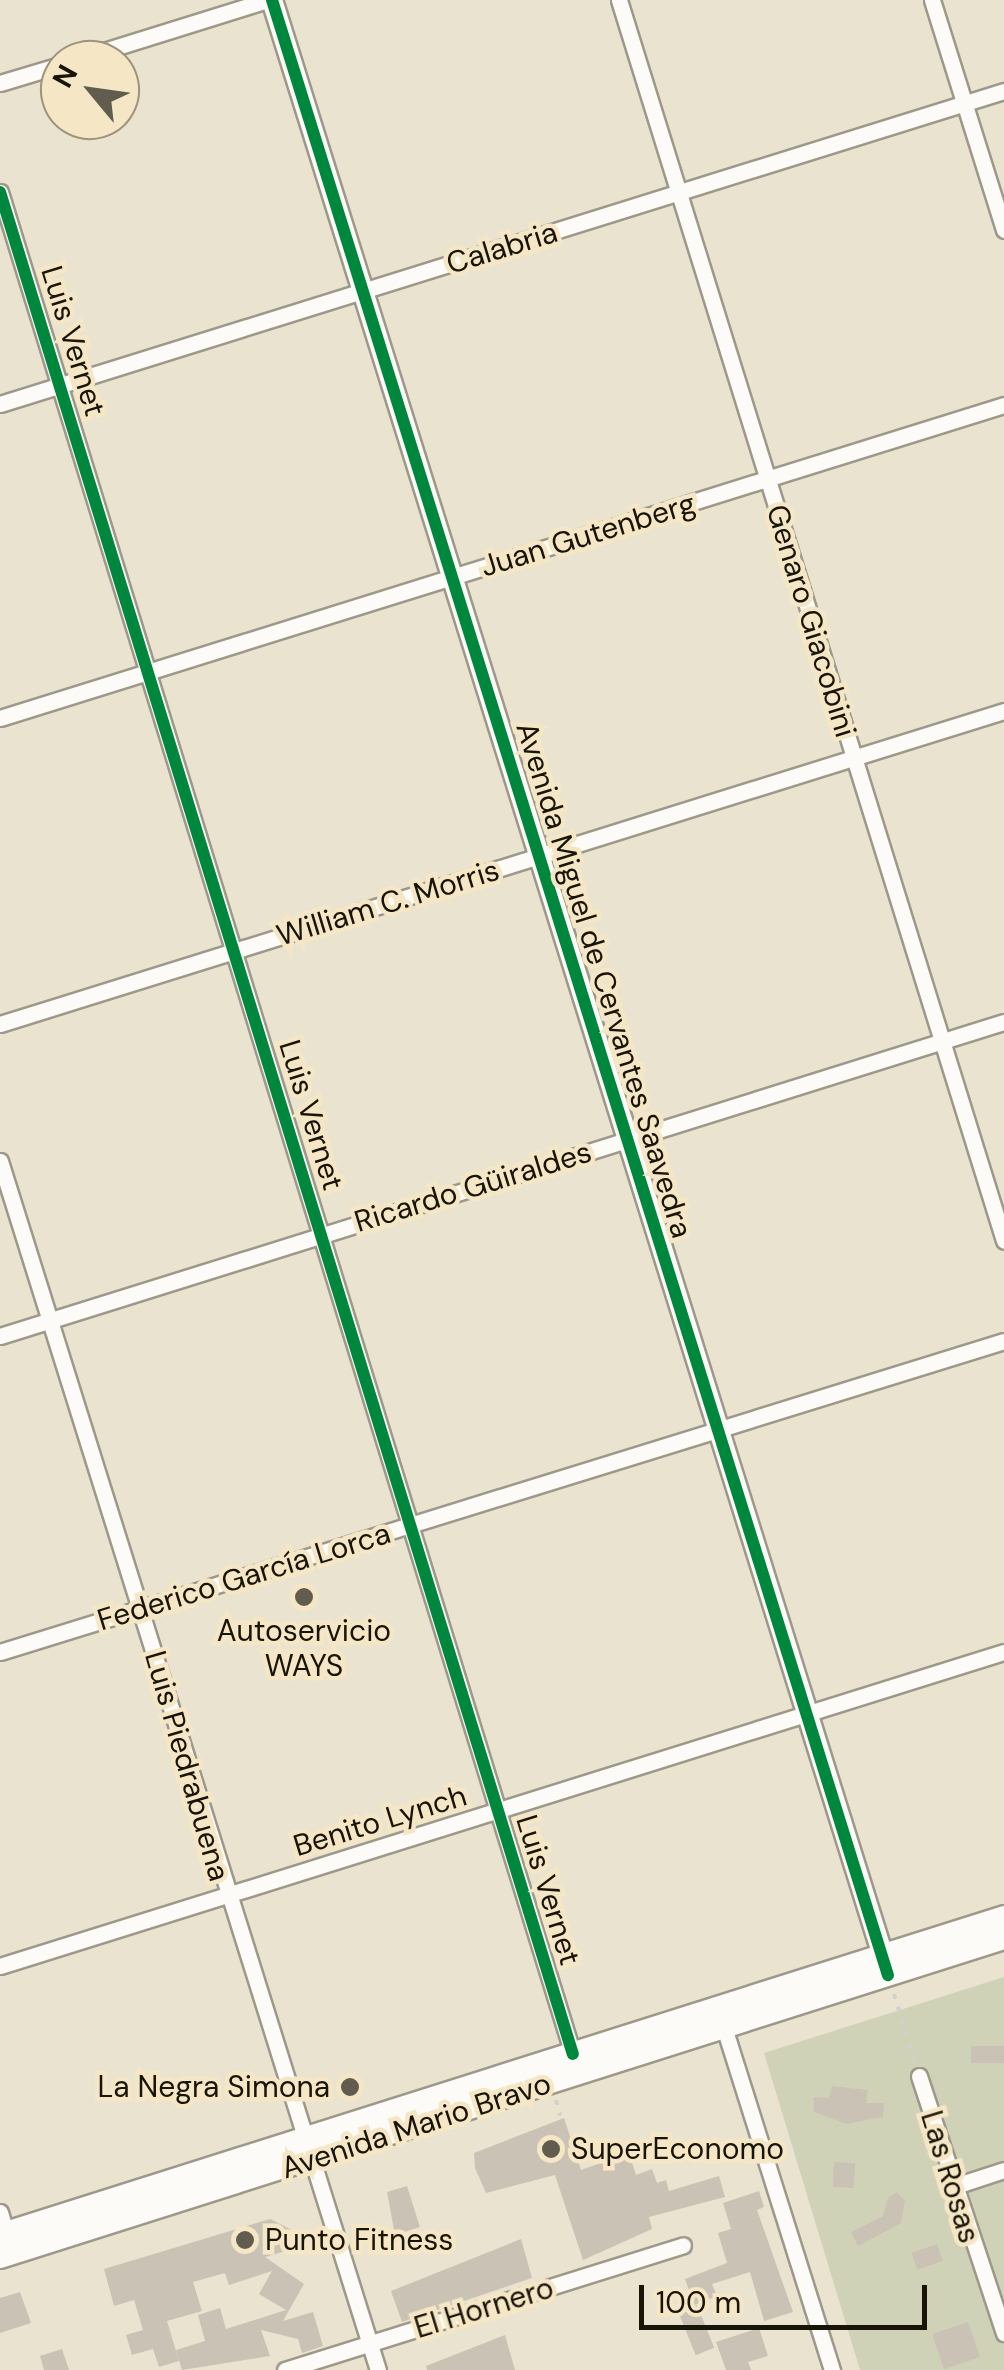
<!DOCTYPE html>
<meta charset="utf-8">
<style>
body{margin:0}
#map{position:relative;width:1004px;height:2370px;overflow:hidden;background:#eae3d0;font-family:"DM Sans",sans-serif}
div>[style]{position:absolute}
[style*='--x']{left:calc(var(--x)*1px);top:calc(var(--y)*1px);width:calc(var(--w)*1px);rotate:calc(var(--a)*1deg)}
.green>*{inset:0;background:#d0d2b8}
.building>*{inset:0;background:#cac2b4;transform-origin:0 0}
.path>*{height:4px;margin-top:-2px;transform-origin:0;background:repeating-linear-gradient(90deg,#d3d0cb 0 5px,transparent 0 13px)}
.roads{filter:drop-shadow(2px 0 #9e988a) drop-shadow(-2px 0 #9e988a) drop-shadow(0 2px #9e988a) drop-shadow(0 -2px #9e988a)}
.minor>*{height:15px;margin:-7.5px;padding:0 7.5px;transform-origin:7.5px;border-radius:7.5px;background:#fcfbf8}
.tertiary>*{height:20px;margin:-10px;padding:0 10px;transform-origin:10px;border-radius:10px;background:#fcfbf8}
.secondary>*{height:22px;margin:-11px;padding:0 11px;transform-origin:11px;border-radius:11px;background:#fcfbf8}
.cycleway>*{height:12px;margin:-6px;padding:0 6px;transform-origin:6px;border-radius:6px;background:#00873e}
.dots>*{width:28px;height:28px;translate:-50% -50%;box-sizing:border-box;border:5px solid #f5e7c6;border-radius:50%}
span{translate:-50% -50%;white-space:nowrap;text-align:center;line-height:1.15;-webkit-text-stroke:9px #f5e7c6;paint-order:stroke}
.street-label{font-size:30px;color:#191408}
.poi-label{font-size:30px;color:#191408}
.right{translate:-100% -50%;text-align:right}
.left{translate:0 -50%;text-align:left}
.north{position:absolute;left:40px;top:40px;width:100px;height:100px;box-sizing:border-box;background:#f5e7c6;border:2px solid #9d937a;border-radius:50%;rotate:299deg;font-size:28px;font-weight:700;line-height:40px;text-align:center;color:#191408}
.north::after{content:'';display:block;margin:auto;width:35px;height:45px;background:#625c4e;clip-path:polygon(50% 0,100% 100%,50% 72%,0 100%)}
.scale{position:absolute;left:639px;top:2285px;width:288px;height:45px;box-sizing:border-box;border:5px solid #191408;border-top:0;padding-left:12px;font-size:30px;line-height:35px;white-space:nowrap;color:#191408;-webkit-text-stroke:8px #f5e7c6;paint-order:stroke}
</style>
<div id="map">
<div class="green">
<i style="clip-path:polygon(1004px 1977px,1004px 2370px,860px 2370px,764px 2053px)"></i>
</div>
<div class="building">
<i style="left:971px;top:2046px;width:33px;height:17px"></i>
<i style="clip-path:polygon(832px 2086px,868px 2090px,866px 2103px,884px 2103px,883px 2117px,846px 2124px,814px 2112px,814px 2097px,829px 2098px)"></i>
<i style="clip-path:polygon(564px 2118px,581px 2170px,629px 2153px,636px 2175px,652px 2169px,657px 2183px,666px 2180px,669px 2191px,719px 2176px,725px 2197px,649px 2217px,652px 2229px,583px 2260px,555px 2175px,486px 2193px,475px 2168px,474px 2153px)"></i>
<i style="left:834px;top:2162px;width:21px;height:25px;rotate:3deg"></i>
<i style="clip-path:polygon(407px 2186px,420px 2227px,395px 2235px,387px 2192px)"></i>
<i style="clip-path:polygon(759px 2191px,764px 2207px,757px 2210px,793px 2312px,764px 2321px,750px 2272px,712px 2284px,717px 2296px,694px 2305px,685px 2279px,727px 2263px,718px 2233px,731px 2229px,723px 2203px)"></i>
<i style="clip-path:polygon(897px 2192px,905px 2201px,901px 2223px,858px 2246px,851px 2232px,883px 2216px,888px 2198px)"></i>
<i style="clip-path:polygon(270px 2219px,292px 2230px,296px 2248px,265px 2257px,304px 2284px,283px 2321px,313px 2312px,323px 2346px,302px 2353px,298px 2339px,261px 2330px,270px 2356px,182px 2370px,176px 2350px,205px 2341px,198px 2315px,220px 2308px,226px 2329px,286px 2310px,259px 2294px,272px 2271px,229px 2285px,225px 2273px,193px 2282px,202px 2311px,167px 2321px,179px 2361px,159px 2367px,153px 2349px,132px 2355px,126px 2335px,143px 2330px,134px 2300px,114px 2306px,104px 2269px)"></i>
<i style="clip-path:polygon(521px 2239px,532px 2278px,402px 2322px,391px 2291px)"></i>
<i style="left:937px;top:2244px;width:18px;height:27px;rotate:71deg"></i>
<i style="clip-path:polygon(20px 2292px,31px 2323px,0 2333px,0 2298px)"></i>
<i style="left:697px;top:2305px;width:46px;height:20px;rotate:68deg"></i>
<i style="left:968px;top:2322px;width:37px;height:38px;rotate:71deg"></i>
<i style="clip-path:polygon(759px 2328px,768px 2356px,748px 2362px,751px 2370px,726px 2370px,716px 2342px)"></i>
<i style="clip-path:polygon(505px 2335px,515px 2370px,427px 2370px,426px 2366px)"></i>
<i style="clip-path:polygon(62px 2349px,69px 2370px,44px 2370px,40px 2356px)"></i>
</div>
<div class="path">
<i style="--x:894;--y:1994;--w:70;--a:73.4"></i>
<i style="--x:556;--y:2100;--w:16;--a:75"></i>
</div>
<div class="roads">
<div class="minor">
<i style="--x:619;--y:0;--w:1299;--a:72.76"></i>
<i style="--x:932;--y:0;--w:241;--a:72.6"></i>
<i style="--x:75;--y:60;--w:202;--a:-17.3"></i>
<i style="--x:0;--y:83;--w:63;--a:-16.7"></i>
<i style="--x:0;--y:192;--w:1948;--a:72.9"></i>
<i style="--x:0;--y:404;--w:1052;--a:-17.32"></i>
<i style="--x:0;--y:718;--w:1052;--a:-17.32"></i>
<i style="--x:0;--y:1024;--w:1052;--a:-17.32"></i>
<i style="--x:0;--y:1161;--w:1267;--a:72.64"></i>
<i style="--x:0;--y:1336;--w:1052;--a:-17.37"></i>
<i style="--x:0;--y:1652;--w:1051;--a:-17.21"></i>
<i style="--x:0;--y:1966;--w:1052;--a:-17.37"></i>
<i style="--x:722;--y:2021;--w:366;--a:72.5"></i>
<i style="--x:919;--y:2076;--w:271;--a:71.7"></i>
<i style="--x:952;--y:2187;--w:55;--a:-18.1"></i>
<i style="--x:0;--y:2212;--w:22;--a:74"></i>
<i style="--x:285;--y:2370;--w:417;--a:-17.4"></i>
</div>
<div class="tertiary">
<i style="--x:272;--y:0;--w:2063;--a:72.65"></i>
</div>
<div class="secondary">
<i style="--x:0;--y:2235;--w:1053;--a:-17.57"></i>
<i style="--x:0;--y:2257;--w:1053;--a:-17.63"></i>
</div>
</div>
<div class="cycleway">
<i style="--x:272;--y:0;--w:2069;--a:72.68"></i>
<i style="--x:0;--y:192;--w:1948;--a:72.9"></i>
</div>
<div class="dots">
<i style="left:304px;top:1597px;background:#625c4e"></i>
<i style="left:350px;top:2087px;background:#625c4e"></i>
<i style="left:551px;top:2149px;background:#625c4e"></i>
<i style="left:245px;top:2240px;background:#625c4e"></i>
</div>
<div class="street-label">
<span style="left:502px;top:248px;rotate:-17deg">Calabria</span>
<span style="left:73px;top:341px;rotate:73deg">Luis Vernet</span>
<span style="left:588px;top:535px;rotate:-17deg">Juan Gutenberg</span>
<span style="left:811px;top:621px;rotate:73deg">Genaro Giacobini</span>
<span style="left:388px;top:903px;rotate:-17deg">William C. Morris</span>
<span style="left:604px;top:980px;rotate:73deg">Avenida Miguel de Cervantes Saavedra</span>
<span style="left:311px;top:1115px;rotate:73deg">Luis Vernet</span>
<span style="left:473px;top:1187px;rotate:-17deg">Ricardo Güiraldes</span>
<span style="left:244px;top:1577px;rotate:-17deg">Federico García Lorca</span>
<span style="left:187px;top:1766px;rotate:74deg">Luis Piedrabuena</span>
<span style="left:380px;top:1821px;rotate:-17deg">Benito Lynch</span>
<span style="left:548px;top:1890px;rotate:73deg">Luis Vernet</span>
<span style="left:416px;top:2126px;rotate:-18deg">Avenida Mario Bravo</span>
<span style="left:950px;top:2177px;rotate:73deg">Las Rosas</span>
<span style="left:484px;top:2308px;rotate:-17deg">El Hornero</span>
</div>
<div class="poi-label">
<span style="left:304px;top:1648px">Autoservicio<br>WAYS</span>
<span class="right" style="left:330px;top:2087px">La Negra Simona</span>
<span class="left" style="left:571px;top:2149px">SuperEconomo</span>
<span class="left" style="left:265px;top:2240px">Punto Fitness</span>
</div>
<div class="north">N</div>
<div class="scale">100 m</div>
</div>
